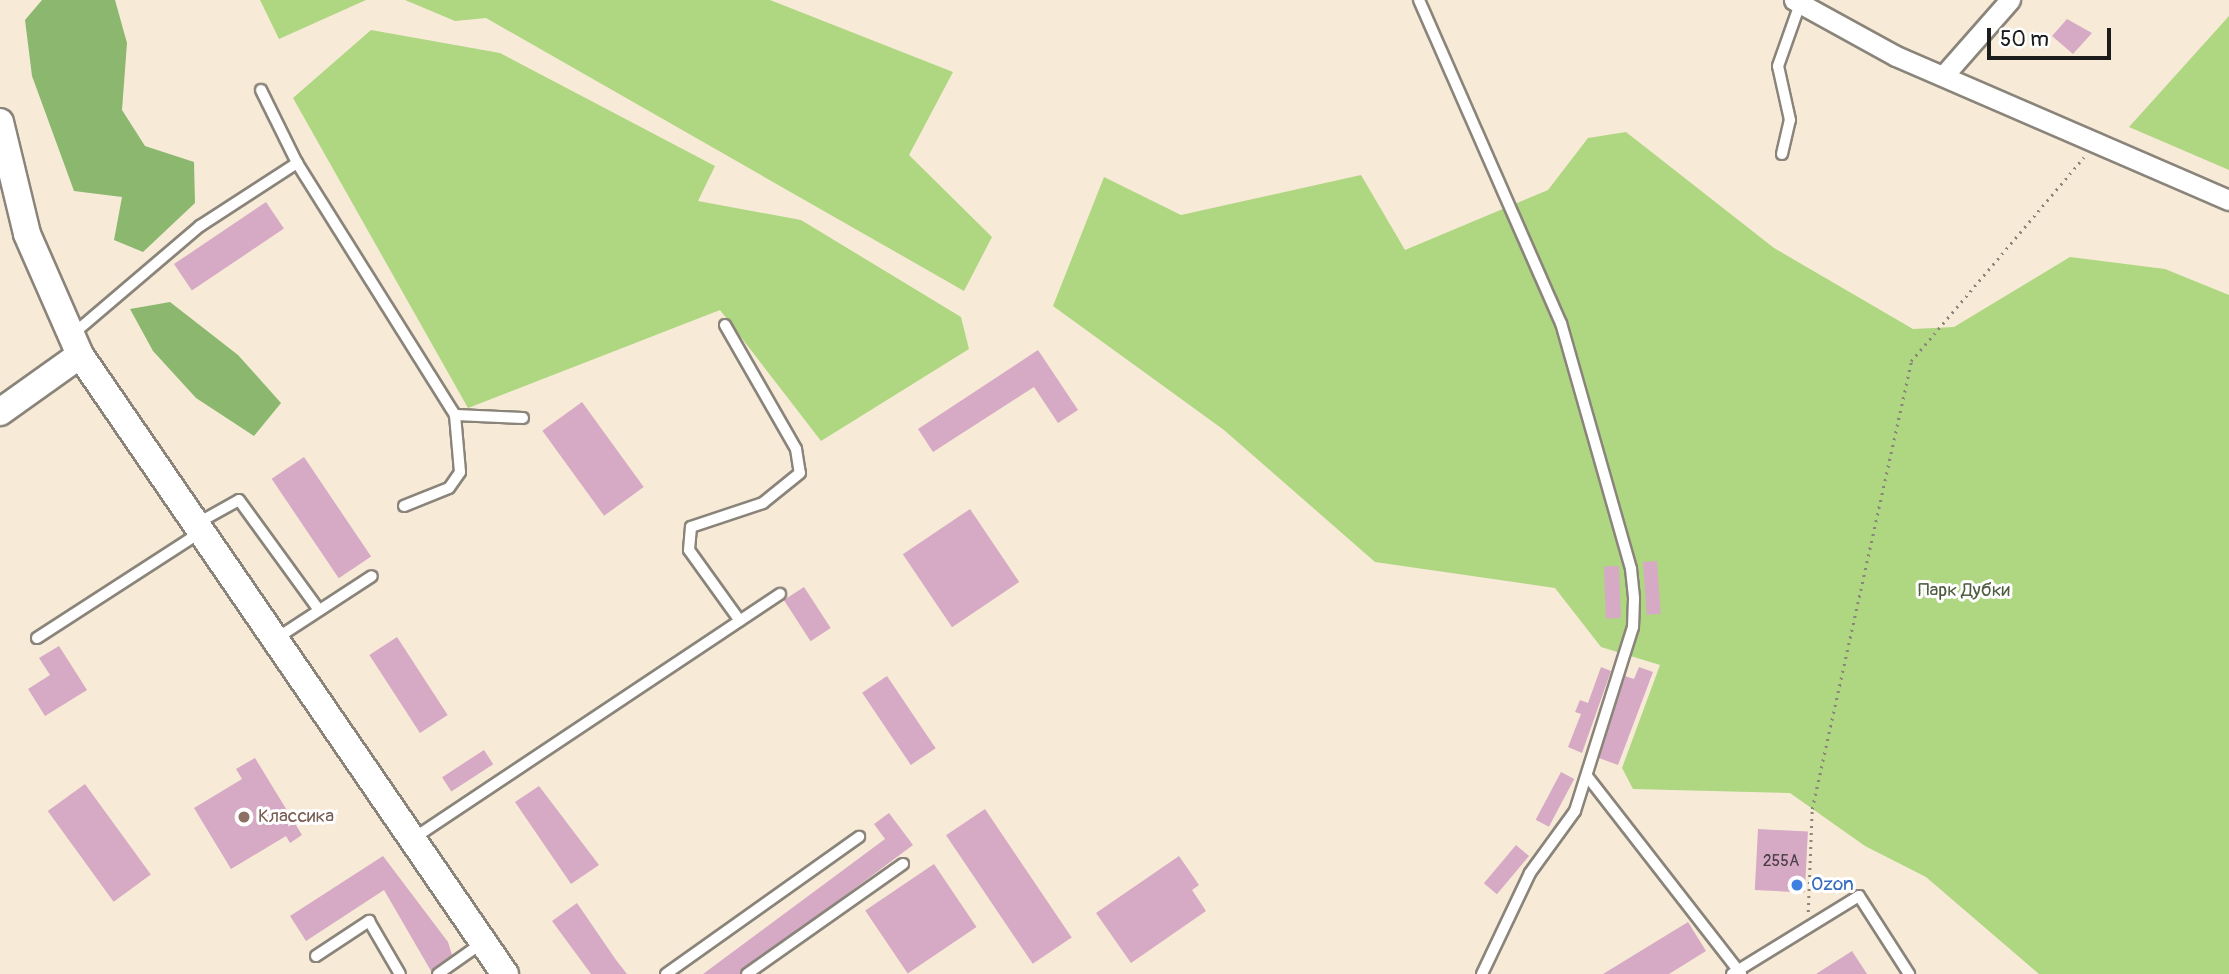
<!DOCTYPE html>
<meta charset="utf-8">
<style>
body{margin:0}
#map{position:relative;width:2229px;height:974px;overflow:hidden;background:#f7ebd8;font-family:Pangolin,sans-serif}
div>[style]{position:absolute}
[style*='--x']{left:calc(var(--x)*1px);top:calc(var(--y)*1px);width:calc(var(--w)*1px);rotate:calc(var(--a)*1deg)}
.green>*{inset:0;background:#afd680}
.forest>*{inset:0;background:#8bb76e}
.building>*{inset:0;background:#d6a9c5;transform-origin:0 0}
.path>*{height:2.5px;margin-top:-1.25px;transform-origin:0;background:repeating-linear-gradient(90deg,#8a847a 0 2px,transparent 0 7px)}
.roads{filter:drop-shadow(2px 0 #8a847a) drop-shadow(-2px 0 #8a847a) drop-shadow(0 2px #8a847a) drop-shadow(0 -2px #8a847a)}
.lane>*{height:10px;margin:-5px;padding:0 5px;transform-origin:5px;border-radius:5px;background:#fff}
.street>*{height:19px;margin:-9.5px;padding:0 9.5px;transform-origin:9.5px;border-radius:9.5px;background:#fff}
.secondary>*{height:26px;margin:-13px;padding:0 13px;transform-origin:13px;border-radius:13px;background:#fff}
.dots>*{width:19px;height:19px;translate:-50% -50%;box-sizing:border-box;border:4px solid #fff;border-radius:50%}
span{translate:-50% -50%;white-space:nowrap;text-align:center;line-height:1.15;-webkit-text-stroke:6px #fff;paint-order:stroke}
.number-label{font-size:16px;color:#4a3f46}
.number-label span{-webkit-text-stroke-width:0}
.park-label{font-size:19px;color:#4f5d3f}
.education-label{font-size:19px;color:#785e54}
.left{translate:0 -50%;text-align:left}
.shop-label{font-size:19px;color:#366cbe}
.scale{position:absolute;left:1987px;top:28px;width:124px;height:32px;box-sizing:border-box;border:4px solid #1c1c1c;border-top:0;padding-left:9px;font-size:21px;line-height:24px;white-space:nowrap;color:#1c1c1c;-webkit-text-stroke:5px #fff;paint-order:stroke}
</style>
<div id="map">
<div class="green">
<i style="clip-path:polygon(260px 0,366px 0,279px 39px)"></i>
<i style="clip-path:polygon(405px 0,770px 0,953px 72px,909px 155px,992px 237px,964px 291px,486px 18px,455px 21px)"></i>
<i style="clip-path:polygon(2229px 16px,2229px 170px,2129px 127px)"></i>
<i style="clip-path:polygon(371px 30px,500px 53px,715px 166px,698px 201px,801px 220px,961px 317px,969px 349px,821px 441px,720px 310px,468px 408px,293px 98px)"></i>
<i style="clip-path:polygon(1626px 132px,1774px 248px,1913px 329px,1954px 327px,2070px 257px,2165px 269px,2229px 295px,2229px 974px,2039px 974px,1926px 877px,1865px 846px,1790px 793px,1633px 789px,1622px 768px,1660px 665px,1601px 647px,1555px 588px,1375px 562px,1224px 430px,1053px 306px,1104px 177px,1181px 215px,1361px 175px,1405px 250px,1548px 190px,1588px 138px)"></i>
</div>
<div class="forest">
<i style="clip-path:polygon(42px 0,115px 0,127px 43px,122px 110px,145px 146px,194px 162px,195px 203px,143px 252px,114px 240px,122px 197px,74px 191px,32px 76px,25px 20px)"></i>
<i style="clip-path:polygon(170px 302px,238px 355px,281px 403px,254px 436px,196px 398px,153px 351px,130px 309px)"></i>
</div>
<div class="building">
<i style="clip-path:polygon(2067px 19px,2092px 33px,2073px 54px,2052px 36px)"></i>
<i style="left:266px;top:202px;width:32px;height:111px;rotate:56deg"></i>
<i style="clip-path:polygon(1038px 350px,1078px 410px,1058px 423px,1034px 387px,933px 452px,918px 429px)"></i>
<i style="left:582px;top:402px;width:105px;height:49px;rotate:54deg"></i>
<i style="left:304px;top:457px;width:120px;height:39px;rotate:56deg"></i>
<i style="left:970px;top:509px;width:88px;height:81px;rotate:56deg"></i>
<i style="left:1657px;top:561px;width:53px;height:14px;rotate:86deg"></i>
<i style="left:1619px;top:566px;width:52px;height:15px;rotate:88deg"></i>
<i style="left:804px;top:587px;width:49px;height:24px;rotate:57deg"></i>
<i style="left:397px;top:637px;width:93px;height:33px;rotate:57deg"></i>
<i style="clip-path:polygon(59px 646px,87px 690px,45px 716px,28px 689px,50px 675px,39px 658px)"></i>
<i style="clip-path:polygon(1601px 667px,1611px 671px,1582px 753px,1568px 747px,1581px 714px,1575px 712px,1580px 700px,1588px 703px)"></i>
<i style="clip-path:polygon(1639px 667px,1653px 672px,1618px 765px,1599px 758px,1625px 676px,1634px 679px)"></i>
<i style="left:887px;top:676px;width:87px;height:30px;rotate:56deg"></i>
<i style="left:484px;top:750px;width:17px;height:50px;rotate:57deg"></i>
<i style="clip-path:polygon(255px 758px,302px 835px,290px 843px,286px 836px,231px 869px,194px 808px,242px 779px,236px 769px)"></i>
<i style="left:1561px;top:772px;width:15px;height:54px;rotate:28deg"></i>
<i style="left:85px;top:784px;width:112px;height:46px;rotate:54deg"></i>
<i style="clip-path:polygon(539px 786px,599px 865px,571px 884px,515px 802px)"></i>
<i style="left:985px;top:809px;width:155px;height:47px;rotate:56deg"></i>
<i style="clip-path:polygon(889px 813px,913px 845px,740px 974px,703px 974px,885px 839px,874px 824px)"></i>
<i style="left:1758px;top:829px;width:50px;height:61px;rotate:3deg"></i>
<i style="left:1516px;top:845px;width:17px;height:50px;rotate:40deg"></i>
<i style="clip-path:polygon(383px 856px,448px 942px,452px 955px,431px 971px,384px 890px,306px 941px,290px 916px)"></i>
<i style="clip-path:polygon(1179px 856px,1199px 885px,1192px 890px,1206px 911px,1131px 963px,1096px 913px)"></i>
<i style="left:934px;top:864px;width:76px;height:83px;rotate:56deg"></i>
<i style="clip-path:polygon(577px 903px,616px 960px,627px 974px,591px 974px,552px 921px)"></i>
<i style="clip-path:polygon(1688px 922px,1706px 951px,1669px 974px,1603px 974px)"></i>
<i style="clip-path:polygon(1852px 951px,1867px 974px,1816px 974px)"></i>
</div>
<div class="path">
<i style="--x:1808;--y:912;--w:103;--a:-87.8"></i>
<i style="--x:1812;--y:809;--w:459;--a:-77.5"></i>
<i style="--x:1911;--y:361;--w:267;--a:-49.7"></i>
</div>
<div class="roads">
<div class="lane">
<i style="--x:1419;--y:0;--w:353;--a:66.3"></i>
<i style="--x:1561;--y:323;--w:256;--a:74.1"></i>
<i style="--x:1631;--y:569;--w:30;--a:84"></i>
<i style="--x:1634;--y:599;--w:28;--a:92"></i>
<i style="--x:1633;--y:627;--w:193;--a:107.5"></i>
<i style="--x:1575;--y:811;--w:77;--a:126"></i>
<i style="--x:1530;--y:873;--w:112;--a:115.4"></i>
<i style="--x:261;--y:90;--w:81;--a:63.7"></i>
<i style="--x:1782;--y:154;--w:35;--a:-77"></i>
<i style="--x:1790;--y:120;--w:55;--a:-102.5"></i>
<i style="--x:1778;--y:66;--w:66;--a:-70.5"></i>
<i style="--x:725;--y:325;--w:143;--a:60.2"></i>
<i style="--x:796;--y:449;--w:24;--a:81"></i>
<i style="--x:800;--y:473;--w:48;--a:141"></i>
<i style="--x:763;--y:503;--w:76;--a:161.6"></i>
<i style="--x:691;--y:527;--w:23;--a:95"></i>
<i style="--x:689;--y:550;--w:87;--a:54.3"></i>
<i style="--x:73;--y:334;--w:167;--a:-40.4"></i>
<i style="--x:200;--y:226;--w:116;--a:-33"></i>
<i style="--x:297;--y:163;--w:297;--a:57.9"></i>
<i style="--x:455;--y:415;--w:68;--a:2.5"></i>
<i style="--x:404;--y:506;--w:48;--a:-21.8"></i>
<i style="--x:449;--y:488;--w:19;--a:-55"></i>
<i style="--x:460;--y:472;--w:57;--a:-95"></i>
<i style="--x:196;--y:524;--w:49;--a:-29.2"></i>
<i style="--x:239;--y:500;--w:136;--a:54"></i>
<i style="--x:37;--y:638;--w:192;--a:-32.9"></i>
<i style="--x:277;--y:638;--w:113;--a:-33.1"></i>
<i style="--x:1587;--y:776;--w:251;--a:52.1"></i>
<i style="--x:414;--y:838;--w:440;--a:-33.7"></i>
<i style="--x:316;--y:956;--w:64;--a:-33.4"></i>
<i style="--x:369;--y:921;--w:61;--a:59.7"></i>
<i style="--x:438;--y:974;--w:54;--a:-35.2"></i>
<i style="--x:666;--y:974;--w:237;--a:-35.4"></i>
<i style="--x:747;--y:974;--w:191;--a:-35.2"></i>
<i style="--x:1732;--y:974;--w:149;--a:-31.6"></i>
<i style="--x:1859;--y:896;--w:93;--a:57.3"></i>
</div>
<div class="street">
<i style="--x:1794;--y:0;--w:116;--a:28.8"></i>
<i style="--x:1896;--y:56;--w:363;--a:23.4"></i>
<i style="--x:1944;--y:75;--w:100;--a:-48.7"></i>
</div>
<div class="secondary">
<i style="--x:0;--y:122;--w:115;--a:76.4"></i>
<i style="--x:27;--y:234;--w:132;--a:66.3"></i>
<i style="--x:80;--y:355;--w:751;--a:55.53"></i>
<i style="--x:0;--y:412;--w:98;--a:-35.5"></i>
</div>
</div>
<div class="dots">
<i style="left:244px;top:817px;background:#8d6e63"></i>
<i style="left:1797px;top:885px;background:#3f7fe0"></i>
</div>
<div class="number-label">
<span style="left:1781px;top:861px">255А</span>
</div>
<div class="park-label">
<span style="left:1964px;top:591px">Парк Дубки</span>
</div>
<div class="education-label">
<span class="left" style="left:258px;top:817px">Классика</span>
</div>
<div class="shop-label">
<span class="left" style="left:1811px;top:885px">Ozon</span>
</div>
<div class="scale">50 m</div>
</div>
